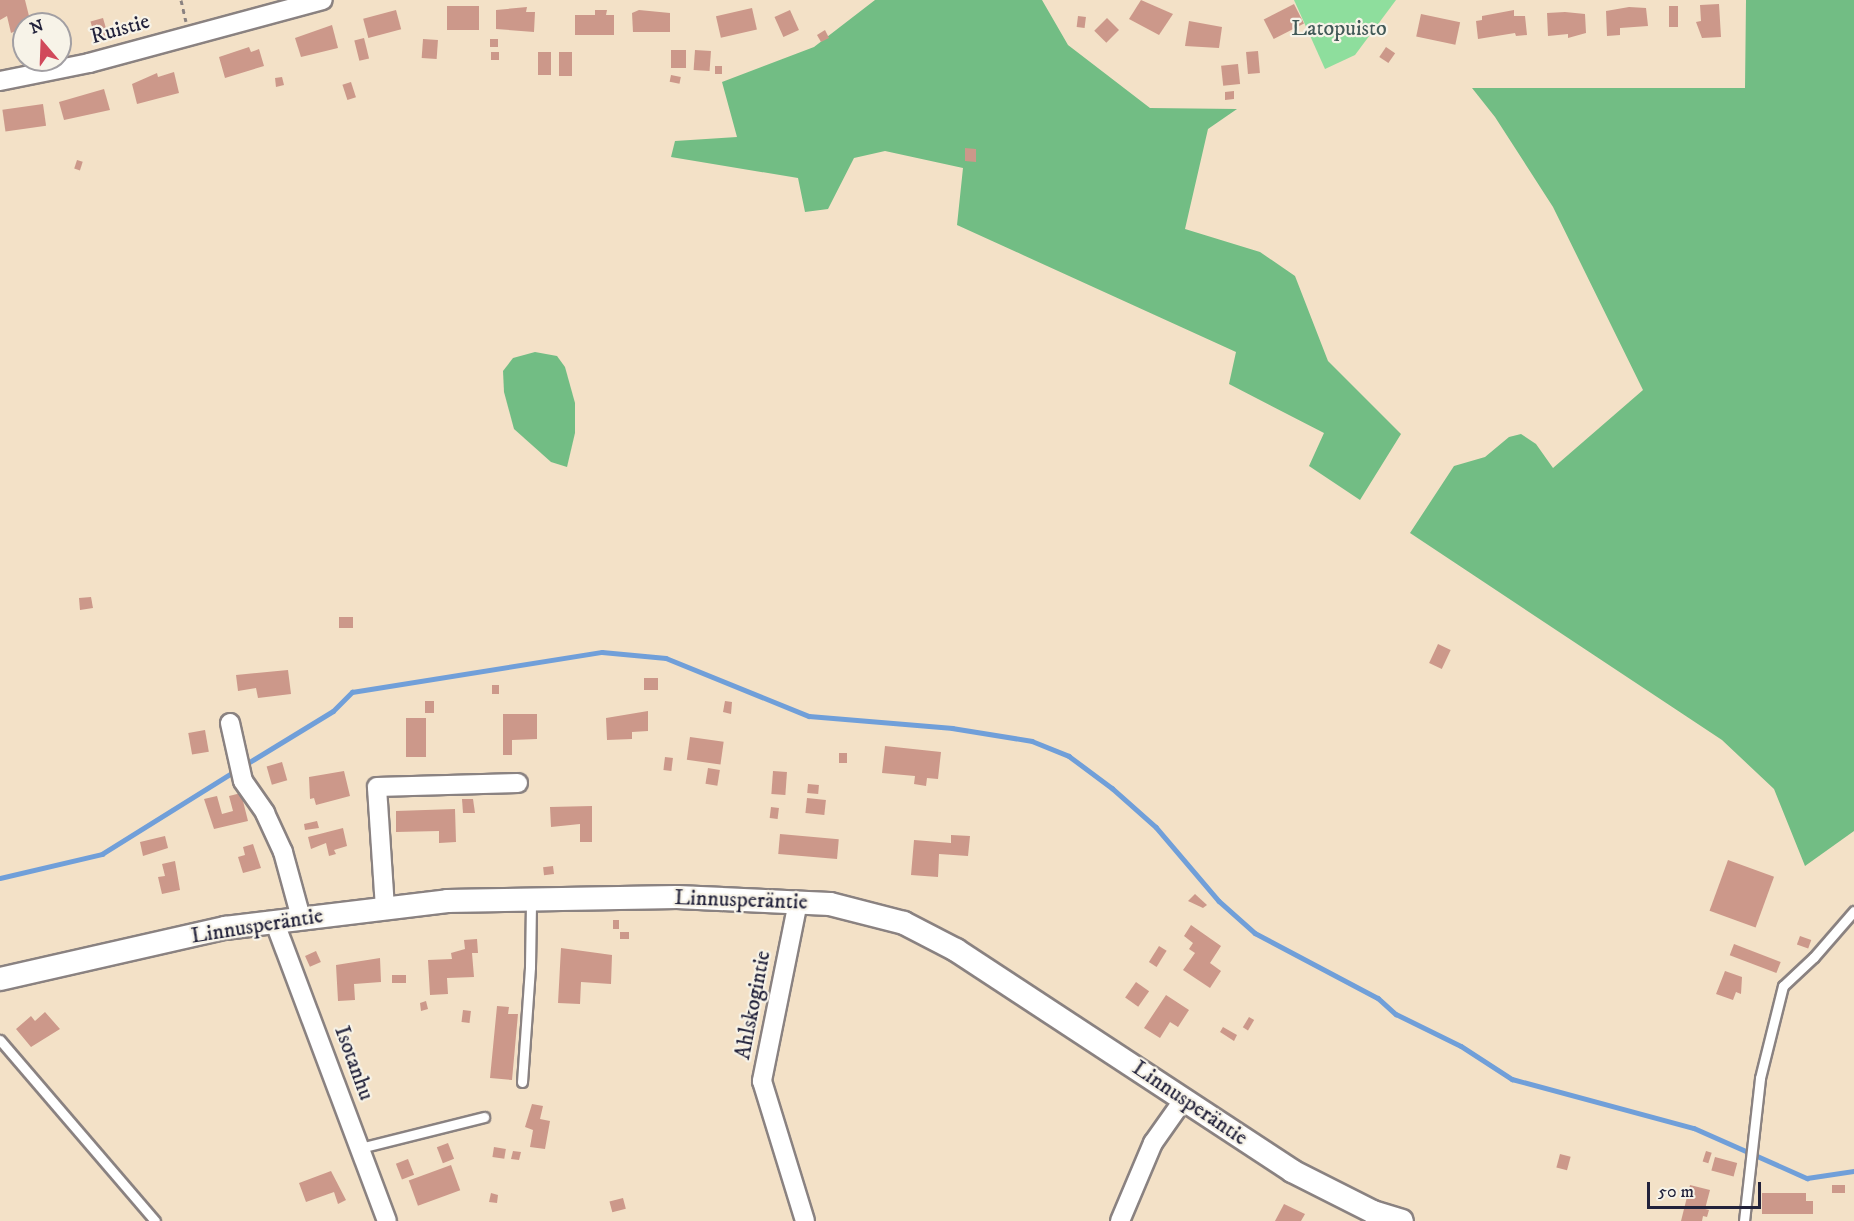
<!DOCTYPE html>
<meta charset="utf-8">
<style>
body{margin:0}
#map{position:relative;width:1854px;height:1221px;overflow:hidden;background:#f3e1c7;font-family:"IM FELL DW Pica",serif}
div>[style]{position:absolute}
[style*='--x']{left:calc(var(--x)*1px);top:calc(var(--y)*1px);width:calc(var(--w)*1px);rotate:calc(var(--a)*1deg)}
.green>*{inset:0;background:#8ede9d}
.forest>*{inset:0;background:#72bd84}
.stream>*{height:4.5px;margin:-2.25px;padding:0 2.25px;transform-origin:2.25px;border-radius:2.25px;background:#709fd9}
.building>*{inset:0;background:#cc988a;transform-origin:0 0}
.path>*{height:3px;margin-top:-1.5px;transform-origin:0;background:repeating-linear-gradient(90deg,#8a8281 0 4.5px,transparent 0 9px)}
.roads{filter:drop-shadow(2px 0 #8a8281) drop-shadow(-2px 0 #8a8281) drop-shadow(0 2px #8a8281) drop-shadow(0 -2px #8a8281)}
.service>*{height:9px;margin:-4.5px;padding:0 4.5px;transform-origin:4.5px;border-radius:4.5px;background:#fff}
.minor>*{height:18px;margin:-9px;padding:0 9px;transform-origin:9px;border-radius:9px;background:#fff}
.tertiary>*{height:22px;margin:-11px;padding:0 11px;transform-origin:11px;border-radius:11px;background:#fff}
span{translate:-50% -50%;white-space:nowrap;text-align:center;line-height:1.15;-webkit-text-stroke:4.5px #f7f3e8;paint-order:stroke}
.street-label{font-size:22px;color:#22223b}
.park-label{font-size:22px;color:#425a58}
.north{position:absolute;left:12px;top:12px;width:60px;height:60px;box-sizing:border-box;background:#f7f3e8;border:2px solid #a29fa3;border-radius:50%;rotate:341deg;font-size:16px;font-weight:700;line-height:24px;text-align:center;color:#22223b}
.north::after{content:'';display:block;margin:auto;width:21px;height:27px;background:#d1495b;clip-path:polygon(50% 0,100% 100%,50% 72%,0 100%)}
.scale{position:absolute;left:1647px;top:1182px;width:114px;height:27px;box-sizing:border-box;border:3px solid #22223b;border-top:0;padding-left:8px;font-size:18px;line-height:21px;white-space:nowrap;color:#22223b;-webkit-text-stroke:4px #f7f3e8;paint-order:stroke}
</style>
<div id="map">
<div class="green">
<i style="clip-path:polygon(1294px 0,1396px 0,1355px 55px,1325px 69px)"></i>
</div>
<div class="forest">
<i style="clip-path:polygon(875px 0,1042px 0,1068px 45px,1150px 108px,1237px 109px,1208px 129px,1185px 229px,1260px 252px,1295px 276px,1328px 361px,1401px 434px,1360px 500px,1309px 466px,1324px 433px,1229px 384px,1236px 352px,957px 225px,963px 168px,885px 151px,854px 158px,828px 209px,805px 212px,798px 178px,671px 157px,675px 141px,737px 137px,722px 82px,814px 47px)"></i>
<i style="clip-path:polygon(1746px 0,1854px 0,1854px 831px,1805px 866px,1774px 789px,1722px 740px,1410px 533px,1454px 466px,1485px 457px,1509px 437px,1521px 434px,1536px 444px,1553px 468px,1643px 390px,1553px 207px,1495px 117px,1472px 88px,1745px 88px)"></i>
<i style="clip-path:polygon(535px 352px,557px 356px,565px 367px,575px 403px,575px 433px,567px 467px,551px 462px,514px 429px,504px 392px,503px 371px,513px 358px)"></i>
</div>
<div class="stream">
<i style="--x:243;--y:766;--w:105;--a:-31.4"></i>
<i style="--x:333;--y:711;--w:27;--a:-45"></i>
<i style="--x:352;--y:692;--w:253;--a:-9.1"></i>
<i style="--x:602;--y:652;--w:64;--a:5.4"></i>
<i style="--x:666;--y:658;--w:154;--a:22.1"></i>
<i style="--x:809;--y:716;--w:144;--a:4.8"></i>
<i style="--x:952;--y:728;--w:81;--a:9.2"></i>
<i style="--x:1032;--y:741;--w:40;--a:22"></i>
<i style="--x:1069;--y:756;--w:54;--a:36.7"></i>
<i style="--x:1112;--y:788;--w:59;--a:41.6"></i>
<i style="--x:1156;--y:827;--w:97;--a:49.6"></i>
<i style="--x:1219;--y:901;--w:48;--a:41.6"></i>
<i style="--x:1255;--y:933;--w:139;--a:27.9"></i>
<i style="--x:1378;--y:998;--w:24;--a:42"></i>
<i style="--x:1396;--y:1014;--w:72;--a:26.2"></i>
<i style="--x:1461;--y:1046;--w:61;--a:32.9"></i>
<i style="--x:1512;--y:1079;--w:188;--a:15.1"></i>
<i style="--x:1694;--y:1128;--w:124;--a:23.9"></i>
<i style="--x:1807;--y:1178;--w:48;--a:-8.5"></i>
<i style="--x:0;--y:878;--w:105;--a:-13.2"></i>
<i style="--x:102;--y:854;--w:155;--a:-32"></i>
</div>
<div class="building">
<i style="clip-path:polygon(0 0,25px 0,31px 24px,11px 33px,7px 16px,0 20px)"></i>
<i style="clip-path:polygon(1141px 0,1173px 14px,1159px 35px,1129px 19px)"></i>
<i style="left:1294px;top:4px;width:22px;height:34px;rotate:63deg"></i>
<i style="clip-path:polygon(1719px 4px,1721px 37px,1702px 38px,1696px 22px,1701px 21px,1700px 5px)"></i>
<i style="left:479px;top:6px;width:24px;height:32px;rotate:90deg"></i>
<i style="left:1669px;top:6px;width:9px;height:21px"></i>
<i style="clip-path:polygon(527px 7px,526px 12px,535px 12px,534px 32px,496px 29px,496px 10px)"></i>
<i style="clip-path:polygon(1629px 7px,1646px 8px,1648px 26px,1620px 28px,1620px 35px,1607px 36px,1606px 11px)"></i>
<i style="left:752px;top:8px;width:22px;height:37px;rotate:77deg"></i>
<i style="left:396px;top:10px;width:20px;height:34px;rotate:75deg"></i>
<i style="clip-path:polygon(595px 10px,607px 10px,606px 15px,614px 15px,614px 35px,575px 35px,575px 15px,595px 15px)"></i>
<i style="clip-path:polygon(639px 10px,670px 13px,670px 32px,633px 32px,632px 13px)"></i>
<i style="left:790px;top:10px;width:22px;height:17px;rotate:66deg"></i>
<i style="clip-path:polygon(1514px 10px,1514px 16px,1525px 16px,1527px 35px,1516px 36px,1515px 33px,1478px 39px,1476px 21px,1482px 20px,1482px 16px)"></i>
<i style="clip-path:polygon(1565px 12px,1585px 14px,1586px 33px,1568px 38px,1568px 34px,1548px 36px,1547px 13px)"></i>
<i style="left:1421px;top:14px;width:40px;height:23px;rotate:12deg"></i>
<i style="left:1078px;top:16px;width:8px;height:11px;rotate:7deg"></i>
<i style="left:103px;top:18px;width:18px;height:13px;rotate:74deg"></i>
<i style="left:1107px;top:18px;width:17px;height:18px;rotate:45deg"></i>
<i style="clip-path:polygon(1189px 21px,1222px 27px,1219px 48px,1185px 46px)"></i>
<i style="clip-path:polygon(332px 25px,338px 48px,301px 57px,295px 38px)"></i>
<i style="clip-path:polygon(825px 30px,829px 38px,821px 42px,817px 35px)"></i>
<i style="left:364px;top:38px;width:21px;height:10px;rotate:76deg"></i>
<i style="left:423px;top:39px;width:15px;height:19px;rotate:4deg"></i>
<i style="left:490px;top:39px;width:8px;height:8px"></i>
<i style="clip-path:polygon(249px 47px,251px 52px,259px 49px,264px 66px,225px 78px,219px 57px)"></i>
<i style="left:1386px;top:47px;width:11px;height:12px;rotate:34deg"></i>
<i style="left:671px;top:50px;width:15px;height:18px"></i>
<i style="left:695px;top:50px;width:16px;height:20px;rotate:4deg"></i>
<i style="left:1258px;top:51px;width:22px;height:12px;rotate:85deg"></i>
<i style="left:491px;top:52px;width:8px;height:8px"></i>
<i style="left:538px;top:52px;width:13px;height:23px"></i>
<i style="left:559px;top:52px;width:13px;height:24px"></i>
<i style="left:1238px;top:64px;width:20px;height:17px;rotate:84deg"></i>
<i style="left:715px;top:66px;width:7px;height:8px"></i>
<i style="clip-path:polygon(174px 72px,179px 93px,137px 104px,132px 84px,157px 73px,158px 77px)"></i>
<i style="left:671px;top:75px;width:10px;height:7px;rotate:11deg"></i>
<i style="clip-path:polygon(282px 77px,284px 85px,276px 87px,275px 78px)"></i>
<i style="left:351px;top:82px;width:16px;height:9px;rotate:72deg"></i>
<i style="clip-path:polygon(104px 89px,110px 110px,64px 120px,59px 102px)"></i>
<i style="clip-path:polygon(1234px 91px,1234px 99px,1225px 100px,1225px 92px)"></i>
<i style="left:43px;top:104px;width:22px;height:41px;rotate:82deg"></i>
<i style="clip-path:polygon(965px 148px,976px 149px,976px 162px,965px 161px)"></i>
<i style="left:77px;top:160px;width:6px;height:9px;rotate:18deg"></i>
<i style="clip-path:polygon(91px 597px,93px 608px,80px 610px,79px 598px)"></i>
<i style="left:339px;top:617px;width:14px;height:11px"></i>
<i style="left:1438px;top:644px;width:14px;height:21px;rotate:25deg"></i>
<i style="clip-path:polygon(288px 670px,291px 694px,258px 698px,256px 688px,238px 691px,236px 675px)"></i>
<i style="left:644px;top:678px;width:14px;height:12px"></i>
<i style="left:492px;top:685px;width:7px;height:9px"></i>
<i style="left:425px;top:701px;width:9px;height:12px"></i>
<i style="clip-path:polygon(725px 701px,732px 702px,731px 714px,723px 712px)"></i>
<i style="clip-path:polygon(648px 711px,648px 731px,632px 732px,632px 739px,607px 740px,606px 718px)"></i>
<i style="clip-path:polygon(503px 714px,537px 714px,537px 739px,512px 740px,512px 755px,503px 755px)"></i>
<i style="left:406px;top:718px;width:20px;height:39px"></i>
<i style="left:205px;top:730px;width:22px;height:17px;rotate:80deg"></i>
<i style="left:690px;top:737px;width:34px;height:23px;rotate:8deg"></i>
<i style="clip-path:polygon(885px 746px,941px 752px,938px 779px,927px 778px,926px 786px,914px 784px,915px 776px,882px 773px)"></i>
<i style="left:839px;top:753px;width:8px;height:10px"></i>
<i style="left:665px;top:757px;width:8px;height:13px;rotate:7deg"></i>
<i style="left:282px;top:762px;width:19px;height:16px;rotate:74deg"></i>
<i style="left:708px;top:768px;width:12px;height:16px;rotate:9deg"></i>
<i style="clip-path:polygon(344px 771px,350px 796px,316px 805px,314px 798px,310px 799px,309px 777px)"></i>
<i style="left:773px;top:771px;width:14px;height:23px;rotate:4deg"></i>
<i style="left:808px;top:784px;width:11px;height:9px;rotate:5deg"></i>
<i style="clip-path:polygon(241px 793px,248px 821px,214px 829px,204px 799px,217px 796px,222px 814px,233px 811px,229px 796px)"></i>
<i style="left:807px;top:798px;width:19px;height:15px;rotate:6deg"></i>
<i style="clip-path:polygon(462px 799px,473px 799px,475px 813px,463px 813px)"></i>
<i style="clip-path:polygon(592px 806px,592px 842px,580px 842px,580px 824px,551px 827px,550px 807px)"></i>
<i style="left:771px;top:807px;width:8px;height:11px;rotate:7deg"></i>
<i style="clip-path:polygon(455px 809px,456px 842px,439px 843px,439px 831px,396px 832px,396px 811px)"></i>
<i style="clip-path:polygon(317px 821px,319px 828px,305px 830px,304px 824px)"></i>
<i style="clip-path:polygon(343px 828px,347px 846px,334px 850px,336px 854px,329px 856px,326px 843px,311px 849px,308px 837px)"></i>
<i style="left:780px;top:834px;width:59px;height:20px;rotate:5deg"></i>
<i style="clip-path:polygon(951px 835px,970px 836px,968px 856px,939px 854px,938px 877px,911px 875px,914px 840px,951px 843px)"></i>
<i style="clip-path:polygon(165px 836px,168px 848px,143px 856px,140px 842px)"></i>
<i style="clip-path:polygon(253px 844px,261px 868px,243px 873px,238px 857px,245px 855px,243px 847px)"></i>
<i style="left:1728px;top:860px;width:49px;height:54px;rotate:20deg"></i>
<i style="clip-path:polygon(175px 861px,180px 890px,162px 894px,158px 877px,165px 876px,162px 864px)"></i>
<i style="left:553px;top:866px;width:8px;height:10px;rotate:83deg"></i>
<i style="clip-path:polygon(1195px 894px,1207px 905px,1203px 908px,1188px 901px)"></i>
<i style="left:613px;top:920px;width:6px;height:9px"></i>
<i style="clip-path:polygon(1191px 925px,1221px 946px,1210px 963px,1221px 971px,1210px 988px,1183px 970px,1195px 953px,1189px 949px,1193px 943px,1184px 936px)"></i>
<i style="left:620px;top:932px;width:9px;height:7px"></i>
<i style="left:1800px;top:936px;width:12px;height:9px;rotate:20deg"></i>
<i style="clip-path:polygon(477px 939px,478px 953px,472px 953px,474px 977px,447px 978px,448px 994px,430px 995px,428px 960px,452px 959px,451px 953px,465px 949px,464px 940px)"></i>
<i style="left:1734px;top:944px;width:50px;height:12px;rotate:21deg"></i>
<i style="left:1159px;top:946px;width:9px;height:19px;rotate:32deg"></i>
<i style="clip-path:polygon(561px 948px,612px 955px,611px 984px,581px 982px,580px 1004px,558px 1003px)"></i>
<i style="left:316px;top:951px;width:12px;height:12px;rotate:66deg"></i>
<i style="clip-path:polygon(380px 958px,381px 982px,354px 984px,355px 1000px,338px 1001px,336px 965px)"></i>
<i style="clip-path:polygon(1725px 971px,1742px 977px,1741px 994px,1736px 992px,1733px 1000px,1716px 994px)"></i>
<i style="left:406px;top:975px;width:8px;height:14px;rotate:90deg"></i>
<i style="left:1136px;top:982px;width:16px;height:19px;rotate:35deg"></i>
<i style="clip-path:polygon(1166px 995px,1189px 1010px,1178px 1027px,1170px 1022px,1160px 1038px,1144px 1028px)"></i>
<i style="clip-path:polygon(426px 1001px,428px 1009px,421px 1011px,420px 1003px)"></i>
<i style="clip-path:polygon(497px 1006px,509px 1007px,508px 1014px,518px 1014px,512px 1080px,490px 1078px)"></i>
<i style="left:463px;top:1010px;width:8px;height:12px;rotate:7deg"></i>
<i style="clip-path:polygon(45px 1012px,60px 1029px,31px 1047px,16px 1029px,31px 1016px,35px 1021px)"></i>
<i style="left:1249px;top:1017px;width:6px;height:12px;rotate:31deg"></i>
<i style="clip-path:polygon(1223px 1027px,1237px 1035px,1234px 1041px,1220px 1032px)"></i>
<i style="clip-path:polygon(532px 1104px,543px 1106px,540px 1119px,550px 1121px,545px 1149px,530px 1147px,533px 1130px,525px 1127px)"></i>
<i style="left:448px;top:1143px;width:17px;height:12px;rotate:69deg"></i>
<i style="left:494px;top:1147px;width:12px;height:10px;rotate:9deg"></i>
<i style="clip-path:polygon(513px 1151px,521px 1152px,519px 1160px,511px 1159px)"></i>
<i style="left:1706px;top:1151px;width:6px;height:11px;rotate:18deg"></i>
<i style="left:1560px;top:1154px;width:11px;height:14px;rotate:15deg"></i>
<i style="left:1715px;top:1157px;width:23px;height:14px;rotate:15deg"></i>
<i style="left:408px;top:1159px;width:17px;height:13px;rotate:69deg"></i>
<i style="left:451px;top:1165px;width:27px;height:45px;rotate:70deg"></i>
<i style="clip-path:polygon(331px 1171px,346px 1200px,338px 1204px,334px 1192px,306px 1202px,299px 1183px)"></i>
<i style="clip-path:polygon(1690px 1185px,1710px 1190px,1705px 1209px,1709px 1210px,1707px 1217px,1703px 1216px,1702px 1221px,1681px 1221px)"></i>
<i style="left:1845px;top:1185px;width:8px;height:13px;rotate:90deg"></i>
<i style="clip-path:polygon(491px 1193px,498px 1195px,497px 1203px,489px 1202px)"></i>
<i style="clip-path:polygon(1762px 1193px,1806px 1193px,1806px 1201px,1813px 1201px,1813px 1214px,1762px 1214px)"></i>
<i style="left:623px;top:1198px;width:11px;height:14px;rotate:75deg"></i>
<i style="clip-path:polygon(1284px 1204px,1305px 1214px,1301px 1221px,1275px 1221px)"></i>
</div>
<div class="path">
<i style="--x:181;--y:0;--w:22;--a:77"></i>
</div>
<div class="roads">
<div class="service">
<i style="--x:0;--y:1040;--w:238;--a:49.4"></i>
<i style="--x:522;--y:1082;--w:115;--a:-86"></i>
<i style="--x:530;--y:967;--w:67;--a:-89.1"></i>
<i style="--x:360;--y:1148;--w:128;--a:-14"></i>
<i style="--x:1744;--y:1221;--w:144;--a:-83.6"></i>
<i style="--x:1760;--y:1078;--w:95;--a:-76"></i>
<i style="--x:1783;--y:986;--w:42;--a:-43.1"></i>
<i style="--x:1814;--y:957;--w:61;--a:-49"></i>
</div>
<div class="minor">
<i style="--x:0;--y:81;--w:91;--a:-11.4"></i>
<i style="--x:89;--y:63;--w:242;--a:-15.1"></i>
<i style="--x:230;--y:723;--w:59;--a:77.4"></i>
<i style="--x:243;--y:781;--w:39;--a:55"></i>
<i style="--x:265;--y:813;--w:43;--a:65.2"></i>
<i style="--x:283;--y:852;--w:68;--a:74.7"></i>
<i style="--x:798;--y:902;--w:183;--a:101.4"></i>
<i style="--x:762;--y:1081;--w:146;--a:72.9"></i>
<i style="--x:385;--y:908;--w:121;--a:-93.8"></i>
<i style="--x:377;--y:787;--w:141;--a:-1.6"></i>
<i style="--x:275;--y:923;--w:318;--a:69.4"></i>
<i style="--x:1120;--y:1221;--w:85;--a:-67.1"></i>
<i style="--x:1153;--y:1143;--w:54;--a:-54.8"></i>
</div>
<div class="tertiary">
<i style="--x:0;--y:979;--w:231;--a:-12.8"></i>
<i style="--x:225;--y:928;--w:224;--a:-6.9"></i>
<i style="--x:447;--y:901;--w:230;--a:-1"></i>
<i style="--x:677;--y:897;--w:153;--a:2.6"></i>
<i style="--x:830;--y:904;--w:76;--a:14.4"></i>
<i style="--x:904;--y:923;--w:59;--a:27.4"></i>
<i style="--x:956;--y:950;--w:402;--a:33.3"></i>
<i style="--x:1292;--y:1171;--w:91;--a:26.8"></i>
<i style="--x:1373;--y:1212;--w:30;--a:17"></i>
</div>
</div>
<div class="street-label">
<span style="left:120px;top:29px;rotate:-16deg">Ruistie</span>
<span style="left:741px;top:900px;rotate:2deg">Linnusperäntie</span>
<span style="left:257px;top:926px;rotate:-9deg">Linnusperäntie</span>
<span style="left:753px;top:1005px;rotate:-79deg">Ahlskogintie</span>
<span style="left:354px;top:1063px;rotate:70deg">Isotanhu</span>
<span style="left:1190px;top:1103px;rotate:34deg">Linnusperäntie</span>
</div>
<div class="park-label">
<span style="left:1339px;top:29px">Latopuisto</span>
</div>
<div class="north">N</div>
<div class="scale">50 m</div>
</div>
